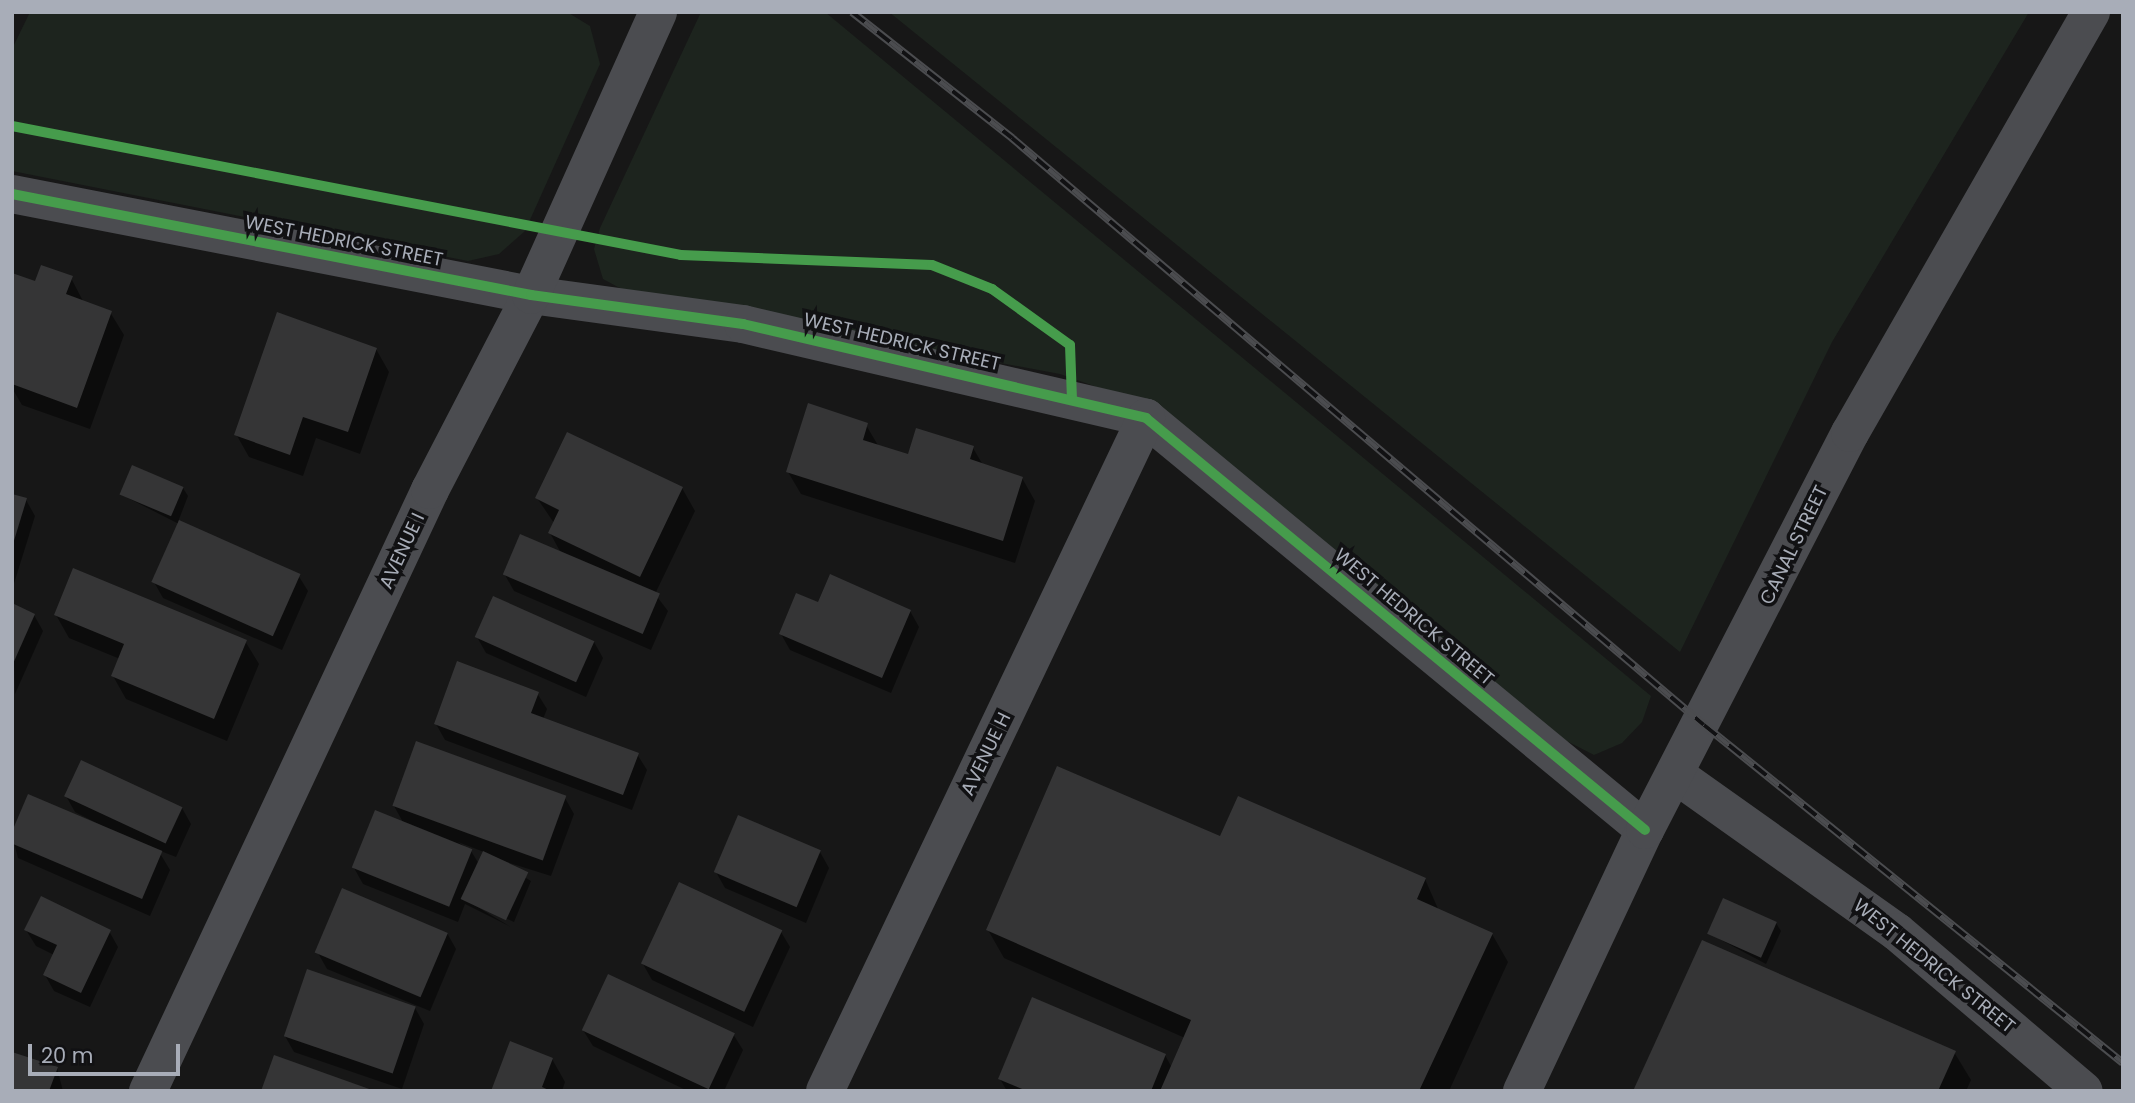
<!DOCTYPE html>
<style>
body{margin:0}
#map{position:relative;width:2135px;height:1103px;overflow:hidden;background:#171717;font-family:Poppins,sans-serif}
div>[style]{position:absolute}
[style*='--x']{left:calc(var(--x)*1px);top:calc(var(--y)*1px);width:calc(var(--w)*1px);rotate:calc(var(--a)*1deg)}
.green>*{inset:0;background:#1d241e}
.shadow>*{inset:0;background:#0007}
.building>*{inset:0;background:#353536;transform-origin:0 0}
.minor>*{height:38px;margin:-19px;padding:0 19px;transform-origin:19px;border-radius:19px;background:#4b4c50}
.rail>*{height:8px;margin-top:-4px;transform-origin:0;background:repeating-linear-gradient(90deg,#111113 0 16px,#4b4c4f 0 32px);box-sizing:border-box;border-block:2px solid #4b4c4f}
.cycleway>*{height:10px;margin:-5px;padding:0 5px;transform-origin:5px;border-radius:5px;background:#469c4c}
span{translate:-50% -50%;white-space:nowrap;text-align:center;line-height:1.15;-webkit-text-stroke:7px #111113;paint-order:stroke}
.street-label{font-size:19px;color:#a8adb8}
.frame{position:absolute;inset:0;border:14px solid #a8adb8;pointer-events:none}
.scale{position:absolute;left:28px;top:1044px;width:152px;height:32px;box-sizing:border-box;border:4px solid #a8adb8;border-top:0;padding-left:9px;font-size:21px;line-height:24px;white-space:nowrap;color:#a8adb8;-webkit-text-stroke:5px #111113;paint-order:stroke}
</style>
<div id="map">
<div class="green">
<i style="clip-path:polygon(30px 12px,567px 12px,590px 26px,600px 64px,525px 231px,499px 254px,468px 261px,12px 171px,12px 49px)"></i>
<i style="clip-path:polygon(701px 12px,825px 12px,1651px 696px,1642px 722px,1622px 743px,1594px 755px,1557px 736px,1129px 404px,1094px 386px,1060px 374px,631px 294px,603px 279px,594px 249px,600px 228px)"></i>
<i style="clip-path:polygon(889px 12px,2029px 12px,1832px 342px,1680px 652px)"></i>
</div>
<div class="shadow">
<i style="clip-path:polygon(12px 275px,37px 284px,71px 278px,84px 303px,110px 312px,124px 335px,90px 429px,22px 405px,12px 388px)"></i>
<i style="clip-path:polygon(376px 349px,389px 372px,360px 454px,316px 438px,303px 476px,249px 457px,236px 434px)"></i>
<i style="clip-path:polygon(866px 425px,879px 447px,909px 456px,973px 448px,983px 465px,1022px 478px,1035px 501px,1015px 563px,801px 494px,788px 472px)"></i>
<i style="clip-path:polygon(183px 488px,188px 496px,178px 522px,298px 575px,308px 591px,282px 650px,163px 598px,154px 582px,179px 524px,122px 495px)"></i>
<i style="clip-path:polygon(682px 488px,695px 511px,655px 594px,668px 611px,651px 650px,514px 591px,505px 575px,561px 553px,550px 533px,554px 523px,537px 498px)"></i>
<i style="clip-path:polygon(12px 495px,26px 500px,35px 516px,12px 590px)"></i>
<i style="clip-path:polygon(819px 604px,910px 611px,919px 627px,891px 693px,790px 650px,781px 634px)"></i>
<i style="clip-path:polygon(12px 605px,34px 615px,43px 631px,15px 694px)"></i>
<i style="clip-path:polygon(56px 615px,245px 641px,259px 664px,227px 741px,126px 699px,113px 676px,120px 659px,69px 638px)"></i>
<i style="clip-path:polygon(477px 637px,594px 642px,603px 658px,586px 697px,486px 653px)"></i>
<i style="clip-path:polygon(537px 693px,547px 709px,543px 719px,637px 754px,647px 770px,632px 810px,445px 740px,436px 724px)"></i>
<i style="clip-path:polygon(29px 796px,126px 838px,75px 812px,66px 796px,182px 808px,191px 824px,176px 857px,158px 850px,170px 870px,150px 916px,18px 858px,12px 835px)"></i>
<i style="clip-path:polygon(evenodd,565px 798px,574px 814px,551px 876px,491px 857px,531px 881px,514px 922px,466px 900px,511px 927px,465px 904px,458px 922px,363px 884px,354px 868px,404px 824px,394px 806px,565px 798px,458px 842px,484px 852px,479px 864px,471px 851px,458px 842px)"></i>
<i style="clip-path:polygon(1221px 839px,1425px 879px,1439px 911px,1492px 934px,1508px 962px,1449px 1091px,1007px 1091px,1000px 1079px,1165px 1055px,1172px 1068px,1185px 1038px,1004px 958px,988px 930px)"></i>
<i style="clip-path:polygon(820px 852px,829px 868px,806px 923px,725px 888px,716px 872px)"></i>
<i style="clip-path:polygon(1776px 923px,1781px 931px,1766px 964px,1710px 934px)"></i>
<i style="clip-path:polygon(26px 930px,109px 931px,118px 947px,90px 1007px,54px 991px,45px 975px,54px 955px,36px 946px)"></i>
<i style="clip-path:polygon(781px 932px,790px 947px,753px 1027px,652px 980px,643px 964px)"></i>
<i style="clip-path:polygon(447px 933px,456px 949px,430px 1011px,327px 969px,318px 953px)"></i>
<i style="clip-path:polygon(415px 1008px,424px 1024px,402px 1089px,294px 1052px,285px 1036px)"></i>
<i style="clip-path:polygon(583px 1030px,733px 1034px,743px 1050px,724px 1091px,688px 1091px,593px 1046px)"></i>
<i style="clip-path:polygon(1954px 1052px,1971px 1080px,1966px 1091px,1636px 1091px)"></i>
<i style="clip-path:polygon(552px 1059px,565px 1082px,562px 1091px,493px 1091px)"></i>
<i style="clip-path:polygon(57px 1068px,63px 1091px,12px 1091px)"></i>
</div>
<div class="building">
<i style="clip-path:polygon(41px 265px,73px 276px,66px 294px,112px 311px,77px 408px,12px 384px,12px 273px,35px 281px)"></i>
<i style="clip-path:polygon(277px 312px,377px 348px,348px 432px,303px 417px,290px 455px,234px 435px)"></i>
<i style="clip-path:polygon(808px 403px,868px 423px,863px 440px,908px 454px,916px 428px,974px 446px,970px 459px,1023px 477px,1003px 541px,786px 472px)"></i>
<i style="clip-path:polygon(567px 432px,683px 487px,640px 577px,548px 533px,559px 510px,535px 498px)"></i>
<i style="left:132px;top:465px;width:56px;height:32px;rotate:23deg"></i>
<i style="clip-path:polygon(12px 494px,27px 498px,13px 544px,12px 544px)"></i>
<i style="left:179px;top:520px;width:133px;height:68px;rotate:24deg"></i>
<i style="left:520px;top:534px;width:152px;height:44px;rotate:23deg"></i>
<i style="clip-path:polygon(73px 568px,247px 640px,214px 719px,111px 676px,124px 644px,54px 615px)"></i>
<i style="clip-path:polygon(830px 574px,911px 610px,882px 678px,779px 634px,796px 593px,818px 602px)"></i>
<i style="left:493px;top:596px;width:111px;height:45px;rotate:24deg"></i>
<i style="clip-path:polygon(12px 603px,35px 614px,12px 666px)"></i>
<i style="clip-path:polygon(457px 661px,539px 692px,531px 713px,639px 753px,623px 795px,434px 724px)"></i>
<i style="left:416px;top:741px;width:160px;height:69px;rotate:20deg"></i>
<i style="left:81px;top:760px;width:112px;height:40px;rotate:25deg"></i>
<i style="clip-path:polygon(1057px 766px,1220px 836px,1238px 796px,1426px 878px,1417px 899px,1493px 933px,1419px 1091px,1160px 1091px,1191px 1020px,986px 930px)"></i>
<i style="left:28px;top:794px;width:146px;height:52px;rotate:23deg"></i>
<i style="left:375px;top:810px;width:105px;height:62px;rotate:22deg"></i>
<i style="left:738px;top:815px;width:90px;height:62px;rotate:23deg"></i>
<i style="left:483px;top:851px;width:50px;height:53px;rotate:25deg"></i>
<i style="left:679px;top:882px;width:114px;height:90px;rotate:25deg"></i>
<i style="left:342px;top:888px;width:115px;height:70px;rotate:23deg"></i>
<i style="clip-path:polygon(41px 896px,111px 930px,81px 993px,43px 975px,57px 945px,24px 930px)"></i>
<i style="left:1723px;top:898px;width:59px;height:39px;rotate:24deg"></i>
<i style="clip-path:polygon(1702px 940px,1956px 1051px,1938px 1091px,1633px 1091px)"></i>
<i style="left:307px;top:969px;width:115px;height:71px;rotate:19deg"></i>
<i style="left:608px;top:974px;width:140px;height:62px;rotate:25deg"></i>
<i style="clip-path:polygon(1032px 997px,1166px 1054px,1151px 1091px,1027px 1091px,998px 1079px)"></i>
<i style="clip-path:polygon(510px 1041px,553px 1058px,542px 1087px,551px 1091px,491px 1091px)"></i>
<i style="clip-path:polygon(12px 1052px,58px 1067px,49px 1091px,12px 1091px)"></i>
<i style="clip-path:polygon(274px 1055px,372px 1090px,371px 1091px,261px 1091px)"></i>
</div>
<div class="minor">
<i style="--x:12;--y:194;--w:529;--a:11.01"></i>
<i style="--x:531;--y:295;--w:214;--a:7.8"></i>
<i style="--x:743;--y:324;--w:414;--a:13.1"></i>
<i style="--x:1146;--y:418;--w:647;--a:39.54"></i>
<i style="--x:1676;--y:775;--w:271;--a:35.4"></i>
<i style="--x:1897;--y:932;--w:245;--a:40.4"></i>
<i style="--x:148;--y:1091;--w:664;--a:-64.86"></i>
<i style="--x:430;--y:490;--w:220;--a:-62.6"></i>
<i style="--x:531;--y:295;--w:310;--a:-65.8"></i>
<i style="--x:825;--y:1091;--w:746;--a:-64.5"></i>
<i style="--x:1522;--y:1091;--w:289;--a:-64.8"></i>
<i style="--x:1645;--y:830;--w:447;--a:-62.7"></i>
<i style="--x:1850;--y:433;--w:485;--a:-60.2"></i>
</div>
<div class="rail">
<i style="--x:852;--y:12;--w:204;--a:38.2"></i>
<i style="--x:1012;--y:138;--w:907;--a:40.31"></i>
<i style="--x:1704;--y:725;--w:538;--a:38.89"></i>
</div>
<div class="cycleway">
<i style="--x:12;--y:126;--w:681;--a:10.91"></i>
<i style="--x:681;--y:255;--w:251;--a:2.3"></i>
<i style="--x:932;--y:265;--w:65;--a:21.8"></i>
<i style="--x:992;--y:289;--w:96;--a:35.7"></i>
<i style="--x:1070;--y:345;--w:54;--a:87.9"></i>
<i style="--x:12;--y:194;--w:529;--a:11.01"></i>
<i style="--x:531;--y:295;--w:214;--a:7.8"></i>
<i style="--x:743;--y:324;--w:414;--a:13.1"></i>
<i style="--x:1146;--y:418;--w:647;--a:39.54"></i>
</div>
<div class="street-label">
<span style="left:344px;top:241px;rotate:11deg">WEST HEDRICK STREET</span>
<span style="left:902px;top:342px;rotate:13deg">WEST HEDRICK STREET</span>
<span style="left:1794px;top:545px;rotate:-64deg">CANAL STREET</span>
<span style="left:402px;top:551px;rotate:-65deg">AVENUE I</span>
<span style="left:1414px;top:617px;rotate:40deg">WEST HEDRICK STREET</span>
<span style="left:986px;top:754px;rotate:-64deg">AVENUE H</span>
<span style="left:1934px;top:966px;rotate:39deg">WEST HEDRICK STREET</span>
</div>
<div class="frame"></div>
<div class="scale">20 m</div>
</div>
